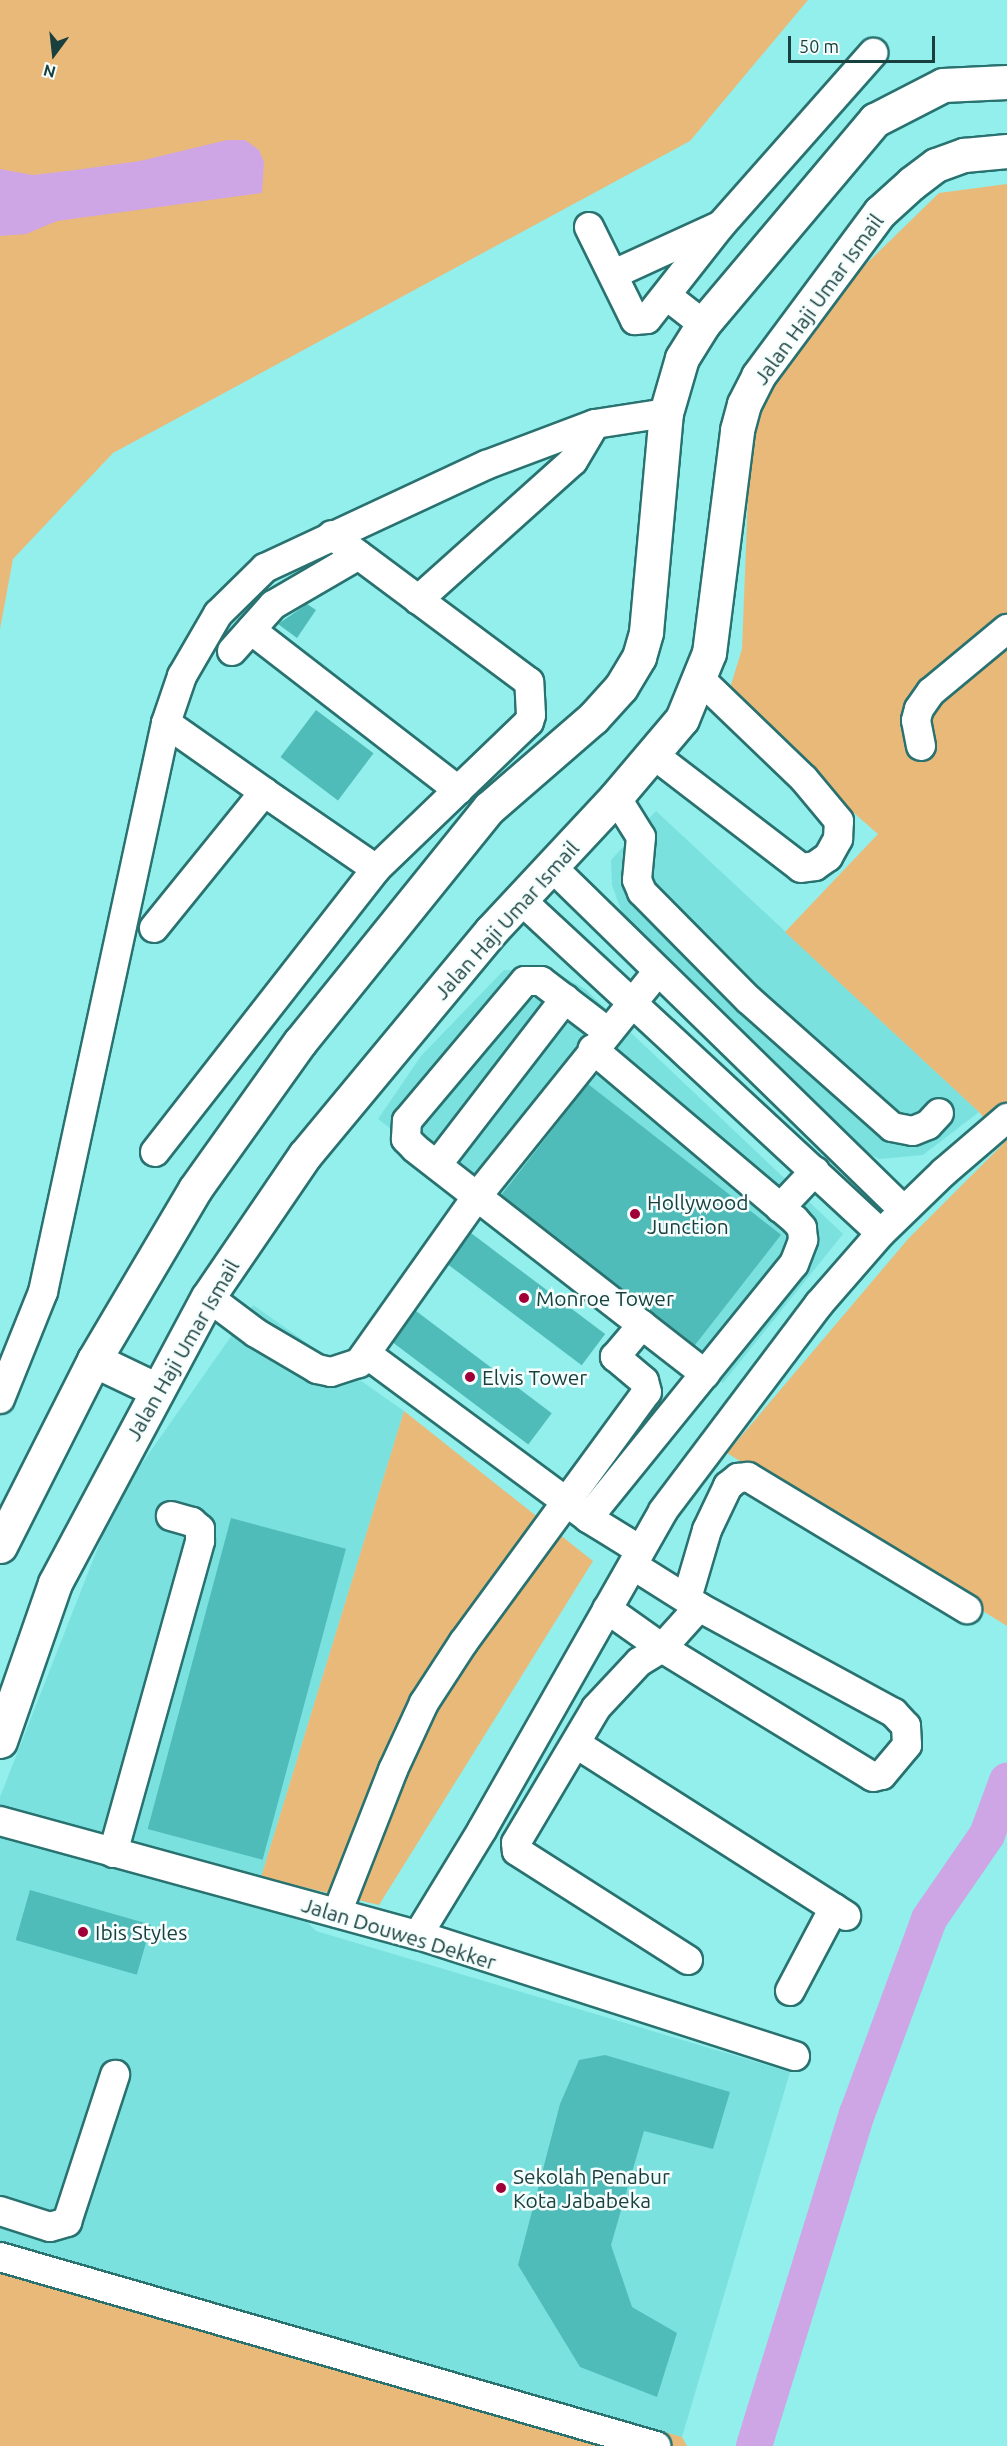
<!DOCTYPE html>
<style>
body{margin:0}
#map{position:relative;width:1007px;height:2446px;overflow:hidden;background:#92efec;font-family:Ubuntu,sans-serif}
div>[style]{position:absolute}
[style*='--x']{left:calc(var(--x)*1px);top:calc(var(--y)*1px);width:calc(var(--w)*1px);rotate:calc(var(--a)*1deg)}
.built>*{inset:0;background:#7ae1de}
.green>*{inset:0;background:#e9b97a}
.water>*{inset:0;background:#cea6e5}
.river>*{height:36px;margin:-18px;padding:0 18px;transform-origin:18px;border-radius:18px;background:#cea6e5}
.building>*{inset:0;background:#50bcb9;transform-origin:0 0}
.roads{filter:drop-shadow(2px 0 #297270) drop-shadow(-2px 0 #297270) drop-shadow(0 2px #297270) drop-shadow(0 -2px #297270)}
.minor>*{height:28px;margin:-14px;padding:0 14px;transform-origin:14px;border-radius:14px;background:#fff}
.major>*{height:33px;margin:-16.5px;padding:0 16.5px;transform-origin:16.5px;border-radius:16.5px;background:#fff}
.dots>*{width:16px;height:16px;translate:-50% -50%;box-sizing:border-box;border:3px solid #f6fffe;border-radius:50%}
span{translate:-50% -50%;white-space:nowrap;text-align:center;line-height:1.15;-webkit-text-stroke:5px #f6fffe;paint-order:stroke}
.street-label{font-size:21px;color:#19403f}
.poi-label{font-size:21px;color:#19403f}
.left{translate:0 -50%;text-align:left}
.north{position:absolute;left:24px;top:24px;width:60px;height:60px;-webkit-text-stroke:4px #f6fffe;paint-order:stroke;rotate:195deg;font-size:16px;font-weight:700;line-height:24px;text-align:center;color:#19403f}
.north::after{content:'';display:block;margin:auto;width:21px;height:27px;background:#19403f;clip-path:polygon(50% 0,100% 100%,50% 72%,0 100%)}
.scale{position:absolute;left:788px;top:36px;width:147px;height:27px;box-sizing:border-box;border:3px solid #19403f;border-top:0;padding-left:8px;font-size:18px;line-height:21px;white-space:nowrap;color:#19403f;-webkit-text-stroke:4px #f6fffe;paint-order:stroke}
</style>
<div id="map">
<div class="built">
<i style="clip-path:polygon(656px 811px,979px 1112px,923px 1155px,879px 1159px,849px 1143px,625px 921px,612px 885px,611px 860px)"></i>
<i style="clip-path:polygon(504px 970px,551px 970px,585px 989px,843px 1234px,723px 1383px,378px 1119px,421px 1056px)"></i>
<i style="clip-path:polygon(253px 1305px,404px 1411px,261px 1877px,316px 1931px,790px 2072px,682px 2437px,0 2243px,0 1797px,117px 1499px)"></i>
</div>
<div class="green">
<i style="clip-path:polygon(0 0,808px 0,690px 141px,113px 453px,13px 559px,0 629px)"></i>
<i style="clip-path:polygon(1007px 184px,1007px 1626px,727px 1453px,908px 1239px,1004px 1143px,979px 1112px,785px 932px,878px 834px,726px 701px,742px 649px,750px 445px,782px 346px,939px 193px)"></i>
<i style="clip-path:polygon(404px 1411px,593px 1561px,379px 1905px,261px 1877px)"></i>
<i style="clip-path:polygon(0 2243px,682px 2437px,687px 2446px,0 2446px)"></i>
</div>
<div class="water">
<i style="clip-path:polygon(227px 140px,245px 140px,259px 150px,264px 162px,262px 193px,57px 221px,26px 234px,0 236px,0 169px,33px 175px,75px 170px,140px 161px)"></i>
</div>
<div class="river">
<i style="--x:754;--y:2446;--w:348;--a:-72.8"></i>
<i style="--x:857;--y:2114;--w:208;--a:-69.7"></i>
<i style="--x:929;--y:1919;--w:102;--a:-55.4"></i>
<i style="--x:987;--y:1835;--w:58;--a:-69.7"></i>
</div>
<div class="building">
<i style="clip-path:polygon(307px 604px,316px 610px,297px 638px,278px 624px)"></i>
<i style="left:316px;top:710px;width:72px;height:59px;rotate:37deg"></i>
<i style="left:588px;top:1084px;width:245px;height:141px;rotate:38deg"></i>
<i style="left:471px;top:1233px;width:168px;height:39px;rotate:37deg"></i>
<i style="left:416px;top:1311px;width:170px;height:39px;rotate:37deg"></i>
<i style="left:231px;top:1518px;width:119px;height:322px;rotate:15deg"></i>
<i style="left:30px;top:1890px;width:126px;height:52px;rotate:16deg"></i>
<i style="clip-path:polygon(605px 2055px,730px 2092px,713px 2149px,644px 2131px,611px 2245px,632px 2307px,677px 2333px,657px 2397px,580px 2367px,518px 2265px,560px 2104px,579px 2060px)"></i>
</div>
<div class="roads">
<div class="minor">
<i style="--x:589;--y:227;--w:104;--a:63.7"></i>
<i style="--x:635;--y:320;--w:12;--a:-5"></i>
<i style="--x:647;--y:319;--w:120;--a:-51.8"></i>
<i style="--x:721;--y:225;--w:230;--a:-48.5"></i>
<i style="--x:614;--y:274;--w:115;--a:-24.6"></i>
<i style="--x:667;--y:296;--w:46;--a:37.9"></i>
<i style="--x:418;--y:600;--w:208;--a:-41.9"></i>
<i style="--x:573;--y:461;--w:43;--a:-59.3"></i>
<i style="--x:251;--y:630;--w:262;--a:37.7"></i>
<i style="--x:232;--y:651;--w:62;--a:-48.3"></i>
<i style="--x:273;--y:605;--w:99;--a:-30.2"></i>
<i style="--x:166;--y:723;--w:120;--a:35.1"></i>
<i style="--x:921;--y:746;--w:26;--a:-101"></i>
<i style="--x:916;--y:720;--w:11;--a:-75"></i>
<i style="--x:919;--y:709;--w:21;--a:-55"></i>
<i style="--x:931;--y:692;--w:99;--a:-39.7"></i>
<i style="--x:654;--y:755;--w:185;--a:37.5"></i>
<i style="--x:801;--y:868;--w:14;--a:-8"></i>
<i style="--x:815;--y:866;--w:16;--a:-35"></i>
<i style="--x:828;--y:857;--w:21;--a:-61"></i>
<i style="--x:838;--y:839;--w:18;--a:-87"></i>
<i style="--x:839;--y:821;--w:55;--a:-129.8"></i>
<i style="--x:804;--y:779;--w:143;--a:-136.1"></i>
<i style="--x:616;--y:797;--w:47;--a:58"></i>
<i style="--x:641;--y:837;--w:43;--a:95.3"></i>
<i style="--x:637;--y:880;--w:13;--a:67"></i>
<i style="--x:642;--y:892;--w:152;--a:45.3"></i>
<i style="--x:749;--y:1000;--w:191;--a:41.6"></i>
<i style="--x:892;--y:1127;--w:21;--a:11"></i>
<i style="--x:913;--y:1131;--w:16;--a:-22"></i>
<i style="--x:928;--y:1125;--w:16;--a:-47"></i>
<i style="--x:552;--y:867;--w:490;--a:44.3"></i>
<i style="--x:521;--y:900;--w:490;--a:42.8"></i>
<i style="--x:154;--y:928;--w:175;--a:-51"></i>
<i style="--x:264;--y:792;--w:136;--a:34.5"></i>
<i style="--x:155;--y:1152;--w:359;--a:-52"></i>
<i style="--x:376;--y:869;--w:212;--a:-43.9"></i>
<i style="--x:529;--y:722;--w:7;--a:-74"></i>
<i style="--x:531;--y:715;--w:33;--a:-93"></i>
<i style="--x:529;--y:682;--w:246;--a:-143.3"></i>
<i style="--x:437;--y:1165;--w:210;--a:-52.4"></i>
<i style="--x:780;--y:1208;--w:51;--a:-46.6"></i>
<i style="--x:208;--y:1297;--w:60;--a:36.9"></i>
<i style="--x:256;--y:1333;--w:71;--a:30.5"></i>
<i style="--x:317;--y:1369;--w:14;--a:12"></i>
<i style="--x:331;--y:1372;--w:29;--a:-18"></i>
<i style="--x:359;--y:1363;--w:206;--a:-54.7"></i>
<i style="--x:478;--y:1195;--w:286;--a:-51.2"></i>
<i style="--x:642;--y:1325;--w:80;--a:37.9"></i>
<i style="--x:368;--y:1355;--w:274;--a:36.5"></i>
<i style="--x:588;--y:1518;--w:61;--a:31.6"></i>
<i style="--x:0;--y:1399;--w:115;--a:-68.1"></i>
<i style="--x:43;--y:1292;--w:582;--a:-77.8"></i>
<i style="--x:166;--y:723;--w:50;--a:-71.2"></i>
<i style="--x:182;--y:676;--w:72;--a:-59.9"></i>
<i style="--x:218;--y:614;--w:66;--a:-44.4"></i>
<i style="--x:265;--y:568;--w:244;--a:-25"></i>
<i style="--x:486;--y:465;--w:116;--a:-20.6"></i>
<i style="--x:595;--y:424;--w:72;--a:-8.8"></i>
<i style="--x:588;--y:1518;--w:327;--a:-51"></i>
<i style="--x:794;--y:1264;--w:26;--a:-69"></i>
<i style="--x:803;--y:1240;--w:12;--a:-95"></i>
<i style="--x:802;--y:1228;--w:11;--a:-131"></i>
<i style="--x:795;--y:1220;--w:265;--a:-139.8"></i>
<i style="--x:687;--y:1598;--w:71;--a:-73.6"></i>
<i style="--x:707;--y:1530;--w:49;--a:-64.5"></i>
<i style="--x:728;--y:1486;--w:13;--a:-39"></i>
<i style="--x:738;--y:1478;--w:10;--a:-6"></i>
<i style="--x:748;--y:1477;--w:256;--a:31.1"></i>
<i style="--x:607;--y:1609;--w:67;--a:35.3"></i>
<i style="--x:662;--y:1648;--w:247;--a:31.4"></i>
<i style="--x:873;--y:1777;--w:9;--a:-13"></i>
<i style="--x:882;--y:1775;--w:39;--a:-50"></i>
<i style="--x:907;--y:1745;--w:19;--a:-93"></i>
<i style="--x:906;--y:1726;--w:18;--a:-133"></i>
<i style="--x:894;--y:1713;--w:222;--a:-151.5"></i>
<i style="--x:699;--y:1607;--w:77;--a:-147.8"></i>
<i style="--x:578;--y:1745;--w:318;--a:32.5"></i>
<i style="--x:0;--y:1821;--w:433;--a:15.3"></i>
<i style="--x:418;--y:1935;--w:396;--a:17.8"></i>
<i style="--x:113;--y:1853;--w:324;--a:-74.4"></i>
<i style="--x:200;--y:1541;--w:12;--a:-90"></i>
<i style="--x:200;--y:1529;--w:11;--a:-139"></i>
<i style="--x:192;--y:1522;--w:22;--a:-164"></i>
<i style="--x:337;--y:1913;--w:154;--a:-68.6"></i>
<i style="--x:393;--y:1770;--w:74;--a:-65.2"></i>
<i style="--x:424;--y:1703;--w:72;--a:-57"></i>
<i style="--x:463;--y:1643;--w:311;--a:-53.8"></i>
<i style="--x:647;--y:1392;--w:11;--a:-105"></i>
<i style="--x:644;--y:1381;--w:38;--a:-140"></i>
<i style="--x:615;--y:1357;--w:42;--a:-49.8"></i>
<i style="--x:642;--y:1325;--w:288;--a:-142.1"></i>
<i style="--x:415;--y:1148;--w:13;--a:-135"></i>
<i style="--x:406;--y:1139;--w:18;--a:-87"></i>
<i style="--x:407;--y:1121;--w:183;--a:-49.9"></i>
<i style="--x:525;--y:981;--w:16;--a:0"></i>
<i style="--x:541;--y:981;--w:84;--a:37.3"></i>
<i style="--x:418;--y:1935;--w:123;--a:-58.6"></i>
<i style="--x:482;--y:1830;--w:367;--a:-60.4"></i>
<i style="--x:663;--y:1511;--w:259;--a:-53"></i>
<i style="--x:819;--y:1304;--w:94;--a:-48.9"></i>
<i style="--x:881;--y:1233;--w:88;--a:-44.1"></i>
<i style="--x:944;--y:1172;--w:83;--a:-40.6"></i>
<i style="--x:688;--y:1960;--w:203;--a:-147.5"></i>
<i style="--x:517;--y:1851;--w:8;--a:-97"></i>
<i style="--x:516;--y:1843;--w:157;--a:-59.3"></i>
<i style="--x:596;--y:1708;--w:63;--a:-46.9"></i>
<i style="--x:639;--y:1662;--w:27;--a:-31"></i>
<i style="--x:662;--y:1648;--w:55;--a:-47.9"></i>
<i style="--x:790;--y:1991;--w:94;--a:-62.1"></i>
<i style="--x:0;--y:2211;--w:52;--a:17.7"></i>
<i style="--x:50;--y:2227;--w:18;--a:-16"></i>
<i style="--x:67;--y:2222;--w:155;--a:-71.9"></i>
<i style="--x:0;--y:2257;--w:683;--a:16.07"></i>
</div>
<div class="major">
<i style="--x:94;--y:1360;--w:70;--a:25.5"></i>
<i style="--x:0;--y:1546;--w:208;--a:-63.2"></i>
<i style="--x:94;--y:1360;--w:199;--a:-59.4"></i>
<i style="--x:195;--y:1189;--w:181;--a:-54.5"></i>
<i style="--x:300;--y:1042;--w:301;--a:-51.1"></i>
<i style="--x:489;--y:808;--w:138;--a:-40.9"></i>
<i style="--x:593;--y:718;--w:42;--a:-47.9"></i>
<i style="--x:621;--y:687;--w:35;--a:-59"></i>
<i style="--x:639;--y:657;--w:26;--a:-74"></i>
<i style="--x:646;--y:632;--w:220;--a:-84.8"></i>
<i style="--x:666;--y:413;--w:57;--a:-73.8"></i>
<i style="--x:682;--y:358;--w:40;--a:-58"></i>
<i style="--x:703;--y:324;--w:267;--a:-49.9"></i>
<i style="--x:875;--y:120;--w:76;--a:-27.2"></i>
<i style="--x:943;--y:85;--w:64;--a:-2.7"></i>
<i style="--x:0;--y:1741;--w:167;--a:-70.8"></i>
<i style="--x:55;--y:1583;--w:324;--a:-61.9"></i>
<i style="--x:208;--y:1297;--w:172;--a:-55.7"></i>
<i style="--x:305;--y:1155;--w:291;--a:-50.3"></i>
<i style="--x:491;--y:931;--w:183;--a:-47"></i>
<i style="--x:616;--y:797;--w:102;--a:-49.8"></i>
<i style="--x:682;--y:719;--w:71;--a:-67.8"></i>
<i style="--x:709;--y:653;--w:225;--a:-82.8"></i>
<i style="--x:737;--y:430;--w:27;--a:-75"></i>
<i style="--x:744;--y:404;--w:31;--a:-63"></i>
<i style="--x:758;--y:376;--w:204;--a:-53.4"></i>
<i style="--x:880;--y:212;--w:43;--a:-42.2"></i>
<i style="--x:912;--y:183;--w:30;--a:-37"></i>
<i style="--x:936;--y:165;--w:30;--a:-20"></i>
<i style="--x:964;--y:155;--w:43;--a:-5.3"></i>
</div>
</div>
<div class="dots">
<i style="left:635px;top:1214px;background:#a00037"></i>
<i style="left:524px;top:1298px;background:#a00037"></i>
<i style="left:470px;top:1377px;background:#a00037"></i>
<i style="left:83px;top:1932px;background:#a00037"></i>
<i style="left:501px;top:2188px;background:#a00037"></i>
</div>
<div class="street-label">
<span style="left:818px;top:299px;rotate:-54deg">Jalan Haji Umar Ismail</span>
<span style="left:506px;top:920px;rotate:-48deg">Jalan Haji Umar Ismail</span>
<span style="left:182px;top:1350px;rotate:-60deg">Jalan Haji Umar Ismail</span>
<span style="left:399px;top:1933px;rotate:17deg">Jalan Douwes Dekker</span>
</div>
<div class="poi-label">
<span class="left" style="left:647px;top:1214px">Hollywood<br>Junction</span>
<span class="left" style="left:536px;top:1298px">Monroe Tower</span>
<span class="left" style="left:482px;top:1377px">Elvis Tower</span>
<span class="left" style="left:95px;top:1932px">Ibis Styles</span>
<span class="left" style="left:513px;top:2188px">Sekolah Penabur<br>Kota Jababeka</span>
</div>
<div class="north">N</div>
<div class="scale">50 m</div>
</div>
